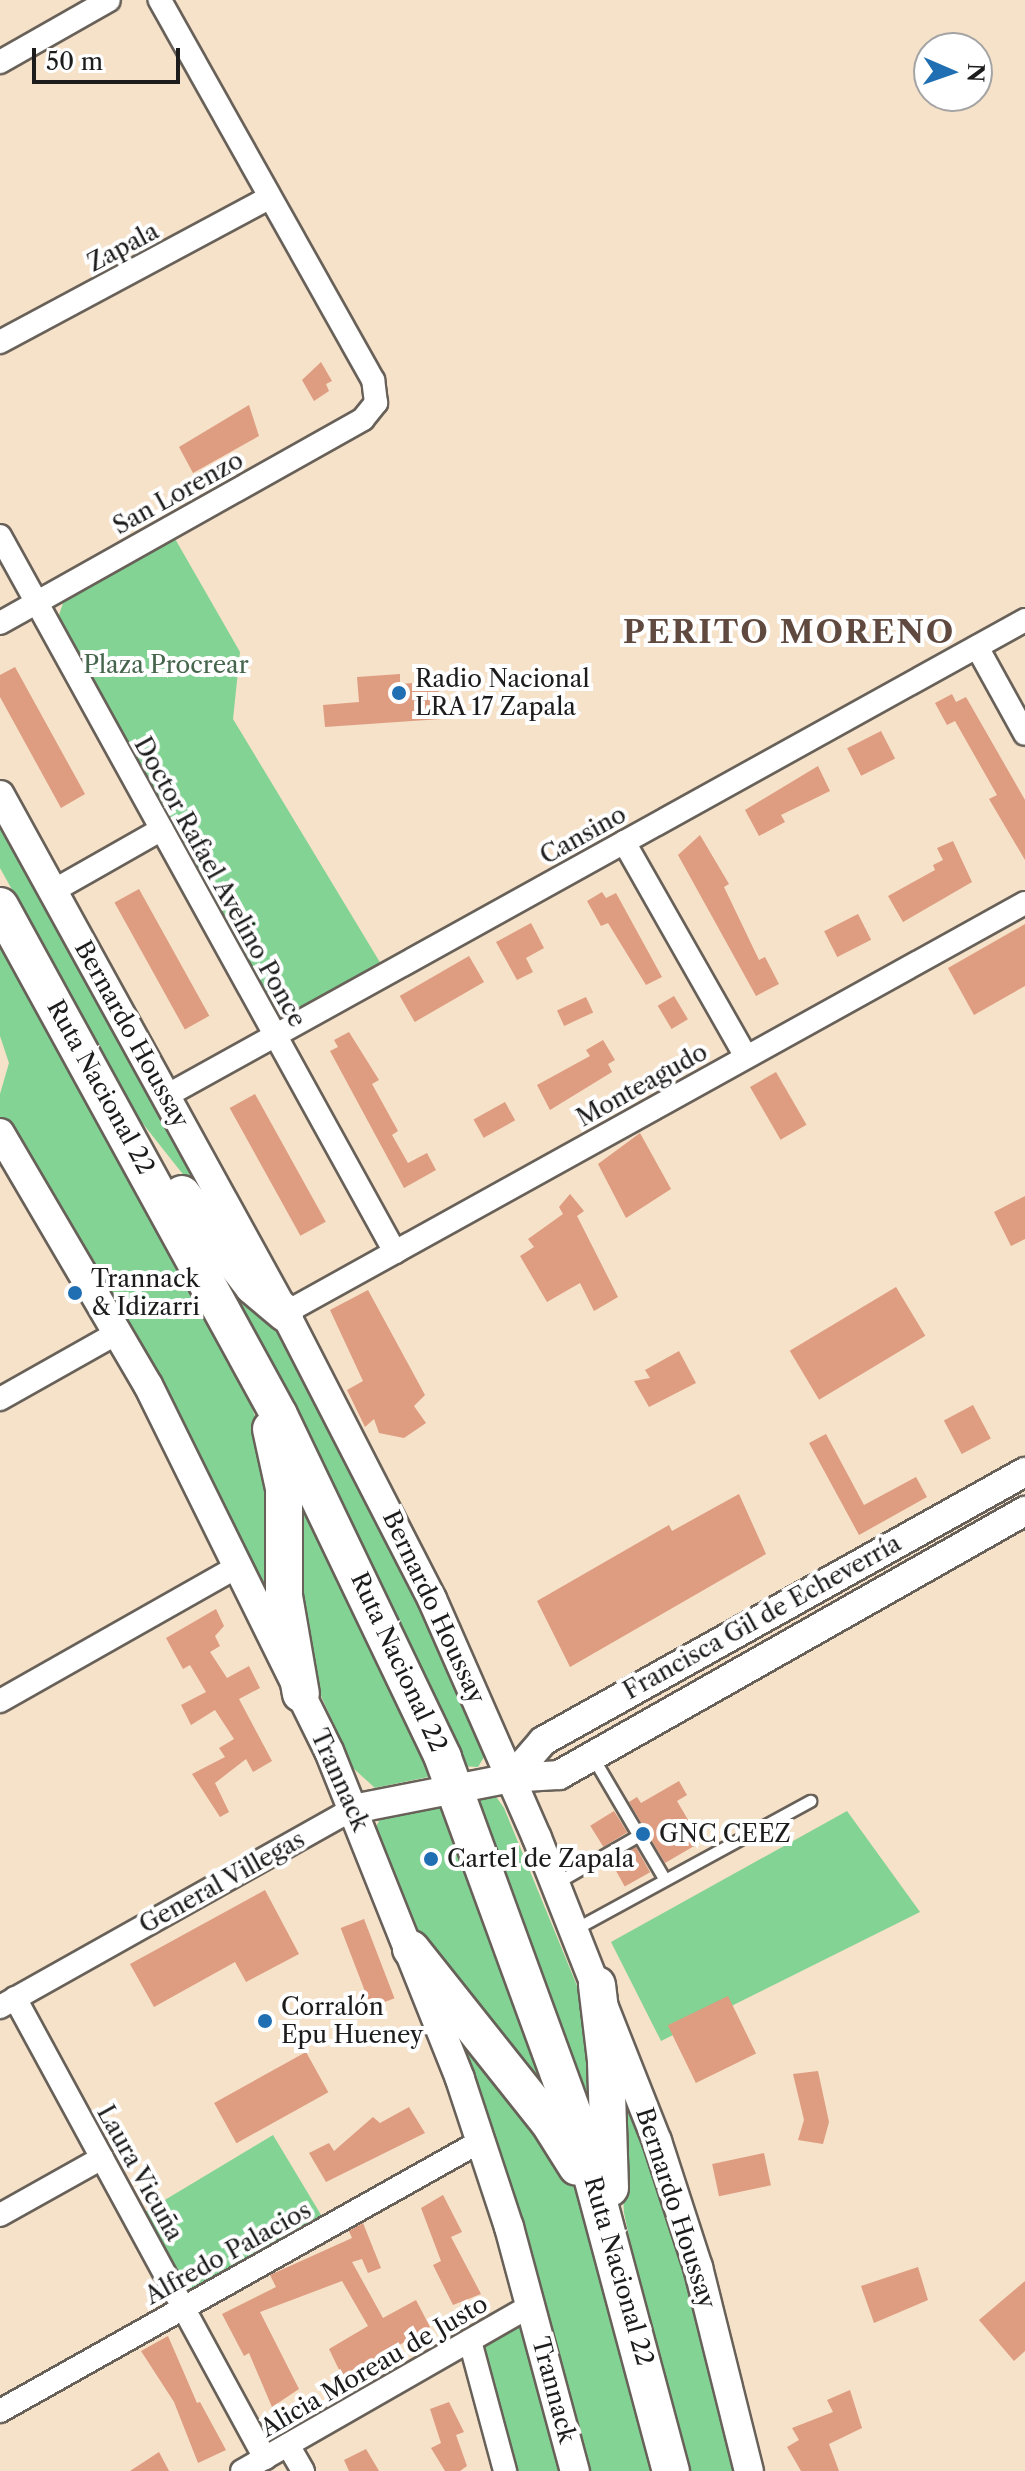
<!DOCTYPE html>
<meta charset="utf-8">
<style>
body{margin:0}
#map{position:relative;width:1025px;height:2471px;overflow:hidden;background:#f6e1c9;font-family:"Libre Caslon Text",serif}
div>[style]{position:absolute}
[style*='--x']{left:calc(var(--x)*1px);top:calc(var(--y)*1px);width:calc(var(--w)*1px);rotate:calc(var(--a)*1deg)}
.green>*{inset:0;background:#82d394;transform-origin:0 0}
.building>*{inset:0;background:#de9c80;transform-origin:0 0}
.roads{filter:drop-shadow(2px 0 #686159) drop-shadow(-2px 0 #686159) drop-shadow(0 2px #686159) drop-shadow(0 -2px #686159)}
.service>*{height:11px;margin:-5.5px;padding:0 5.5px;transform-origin:5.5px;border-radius:5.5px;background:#fff}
.minor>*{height:22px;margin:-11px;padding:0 11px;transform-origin:11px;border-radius:11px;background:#fff}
.tertiary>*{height:28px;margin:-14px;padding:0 14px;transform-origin:14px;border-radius:14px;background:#fff}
.primary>*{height:36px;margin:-18px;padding:0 18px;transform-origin:18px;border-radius:18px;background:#fff}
.dots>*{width:22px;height:22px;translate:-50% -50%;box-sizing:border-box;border:4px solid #fff;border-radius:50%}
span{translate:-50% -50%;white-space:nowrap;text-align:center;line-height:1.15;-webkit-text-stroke:8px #fff;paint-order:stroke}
.street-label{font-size:24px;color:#1c1c1c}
.park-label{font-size:24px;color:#45654c}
.poi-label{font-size:24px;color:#1c1c1c}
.left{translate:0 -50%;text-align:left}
.district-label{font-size:32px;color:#60493f;font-weight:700;letter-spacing:2px}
.north{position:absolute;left:913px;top:32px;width:80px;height:80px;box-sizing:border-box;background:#fff;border:2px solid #a4a4a4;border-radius:50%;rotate:92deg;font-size:22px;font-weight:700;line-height:32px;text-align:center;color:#1c1c1c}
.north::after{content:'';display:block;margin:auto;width:28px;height:36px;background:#1f6fb2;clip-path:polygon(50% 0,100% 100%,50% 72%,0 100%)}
.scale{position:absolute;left:32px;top:48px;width:148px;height:36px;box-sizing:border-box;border:4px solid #1c1c1c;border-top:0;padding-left:10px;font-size:24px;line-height:28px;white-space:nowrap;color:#1c1c1c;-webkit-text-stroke:6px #fff;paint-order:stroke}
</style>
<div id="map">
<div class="green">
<i style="clip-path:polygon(174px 537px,240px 652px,233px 719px,381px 964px,292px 1012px,280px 1009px,270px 999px,58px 618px,64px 600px)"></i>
<i style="clip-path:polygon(0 814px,227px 1230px,140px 1120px,0 868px)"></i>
<i style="clip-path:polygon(0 938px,249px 1400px,268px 1452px,278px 1617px,141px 1350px,26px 1148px,0 1122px,0 1094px,9px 1063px,0 1036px)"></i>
<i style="clip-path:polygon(186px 1215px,288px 1347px,375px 1505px,487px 1752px,478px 1767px,462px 1766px)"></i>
<i style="clip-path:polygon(290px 1493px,316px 1513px,433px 1776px,375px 1788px,353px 1768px,302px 1653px)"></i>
<i style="clip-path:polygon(479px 1798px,497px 1798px,504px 1808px,589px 2015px,601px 2164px,475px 1800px)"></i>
<i style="clip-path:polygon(442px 1804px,570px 2139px,421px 1949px,374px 1830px,382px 1816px)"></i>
<i style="clip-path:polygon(847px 1811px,920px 1912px,661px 2041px,611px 1942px)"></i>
<i style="clip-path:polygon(446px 2013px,575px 2179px,655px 2471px,588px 2471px)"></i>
<i style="clip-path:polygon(615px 2058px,676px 2235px,736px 2471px,681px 2471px,624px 2213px)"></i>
<i style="left:273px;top:2135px;width:98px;height:151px;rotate:59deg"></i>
<i style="clip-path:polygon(521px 2324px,559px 2471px,518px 2471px,484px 2346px)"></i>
</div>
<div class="building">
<i style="clip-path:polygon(321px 362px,332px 381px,326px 384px,329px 391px,314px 401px,302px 380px)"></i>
<i style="clip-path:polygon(249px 405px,259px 436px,193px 473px,179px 447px)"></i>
<i style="clip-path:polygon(15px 667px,85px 794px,61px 808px,0 697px,0 675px)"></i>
<i style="clip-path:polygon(400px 674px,400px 684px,438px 681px,441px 719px,325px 727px,323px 705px,359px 702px,357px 677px)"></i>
<i style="clip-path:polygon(952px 694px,956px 702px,966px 697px,1025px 800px,1025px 860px,989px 799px,997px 795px,955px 721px,947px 725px,935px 703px)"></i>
<i style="left:881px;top:731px;width:31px;height:38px;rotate:63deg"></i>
<i style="clip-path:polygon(818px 766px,830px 791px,781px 815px,785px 822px,759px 836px,745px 810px)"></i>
<i style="clip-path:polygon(700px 835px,729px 884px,724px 887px,759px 960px,765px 957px,779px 984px,756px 996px,678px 855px)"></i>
<i style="clip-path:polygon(953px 841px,972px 882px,903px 922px,888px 896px,935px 870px,933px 865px,943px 860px,937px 848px)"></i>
<i style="left:139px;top:889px;width:145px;height:28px;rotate:61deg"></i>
<i style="clip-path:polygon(602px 892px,606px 898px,616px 893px,662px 977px,646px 985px,608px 923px,601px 926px,587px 901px)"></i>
<i style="left:858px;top:914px;width:29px;height:38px;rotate:63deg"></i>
<i style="clip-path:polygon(531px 923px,544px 948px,526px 958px,533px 972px,517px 980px,496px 942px)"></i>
<i style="clip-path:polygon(1025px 924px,1025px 986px,974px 1015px,948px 968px)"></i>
<i style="left:469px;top:956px;width:30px;height:80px;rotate:60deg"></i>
<i style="left:674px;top:996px;width:27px;height:19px;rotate:59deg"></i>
<i style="left:586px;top:997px;width:17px;height:32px;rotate:65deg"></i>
<i style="clip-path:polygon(349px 1032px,379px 1080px,372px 1084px,398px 1131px,392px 1135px,408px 1163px,427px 1153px,436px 1170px,404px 1188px,330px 1051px,338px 1047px,334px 1040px)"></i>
<i style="clip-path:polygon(603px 1040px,615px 1060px,608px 1064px,612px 1072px,550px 1110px,537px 1085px,590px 1056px,586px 1050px)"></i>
<i style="left:776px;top:1072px;width:61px;height:30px;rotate:60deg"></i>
<i style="left:255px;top:1094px;width:146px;height:29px;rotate:61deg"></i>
<i style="left:505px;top:1102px;width:21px;height:36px;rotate:61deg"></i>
<i style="clip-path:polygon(640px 1133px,671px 1189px,626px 1218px,598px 1164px)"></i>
<i style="clip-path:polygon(570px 1194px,584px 1211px,577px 1216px,618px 1297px,594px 1311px,580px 1283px,547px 1302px,520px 1256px,534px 1247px,528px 1239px,563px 1214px,559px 1207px)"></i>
<i style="clip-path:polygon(1025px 1196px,1025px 1239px,1011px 1246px,994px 1212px)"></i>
<i style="left:896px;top:1287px;width:57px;height:124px;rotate:59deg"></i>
<i style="clip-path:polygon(368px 1290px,425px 1395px,414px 1406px,426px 1423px,404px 1438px,379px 1433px,374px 1419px,365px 1427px,347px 1390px,363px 1381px,330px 1310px)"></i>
<i style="clip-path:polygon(679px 1351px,696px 1383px,649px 1407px,634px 1381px,650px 1378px,645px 1370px)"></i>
<i style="left:973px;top:1405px;width:38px;height:33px;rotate:62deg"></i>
<i style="clip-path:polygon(826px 1434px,864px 1505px,916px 1477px,927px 1497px,859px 1535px,809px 1443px)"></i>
<i style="clip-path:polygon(739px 1494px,766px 1554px,570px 1667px,537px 1601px,669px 1525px,672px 1531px)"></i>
<i style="clip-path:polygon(216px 1609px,224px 1626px,215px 1636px,220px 1646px,210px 1652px,227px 1678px,249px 1666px,260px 1688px,239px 1699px,272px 1761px,253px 1772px,246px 1759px,215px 1783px,229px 1812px,220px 1817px,192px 1774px,225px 1757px,219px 1748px,234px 1739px,215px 1710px,191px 1725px,181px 1705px,206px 1692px,190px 1665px,183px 1669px,166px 1638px)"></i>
<i style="clip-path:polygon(679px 1781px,687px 1795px,677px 1801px,701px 1842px,665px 1863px,629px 1802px,637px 1797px,641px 1803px)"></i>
<i style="left:614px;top:1811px;width:25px;height:28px;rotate:58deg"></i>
<i style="left:636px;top:1847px;width:29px;height:29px;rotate:61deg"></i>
<i style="clip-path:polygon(265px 1890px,299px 1954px,246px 1982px,235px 1962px,154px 2007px,130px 1964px)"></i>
<i style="left:364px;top:1919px;width:85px;height:25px;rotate:69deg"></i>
<i style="left:728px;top:1996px;width:64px;height:67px;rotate:64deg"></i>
<i style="left:306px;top:2052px;width:46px;height:105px;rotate:61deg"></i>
<i style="clip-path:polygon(818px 2071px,829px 2122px,823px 2144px,798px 2140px,804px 2120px,793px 2074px)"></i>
<i style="clip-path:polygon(409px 2107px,425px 2133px,326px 2182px,309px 2153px,329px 2143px,334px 2151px,373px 2117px,380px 2123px)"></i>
<i style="left:764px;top:2153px;width:33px;height:53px;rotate:78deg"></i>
<i style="clip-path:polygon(443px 2195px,462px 2232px,451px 2237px,481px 2294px,453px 2305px,433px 2265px,441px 2261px,421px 2208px)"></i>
<i style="clip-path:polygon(363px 2223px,381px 2268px,368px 2273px,362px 2259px,352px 2262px,383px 2318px,416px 2300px,430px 2327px,343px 2378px,329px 2349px,368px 2326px,342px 2281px,260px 2312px,299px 2389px,272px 2407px,249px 2353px,244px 2356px,222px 2314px,276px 2287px,270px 2275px,352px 2238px,349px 2231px)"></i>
<i style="clip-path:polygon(918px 2267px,928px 2300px,874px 2323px,861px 2286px)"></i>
<i style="clip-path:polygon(1025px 2281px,1025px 2351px,1014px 2361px,979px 2320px)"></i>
<i style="clip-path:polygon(168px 2336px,197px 2403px,200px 2402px,226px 2450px,198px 2463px,174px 2402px,141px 2351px)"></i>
<i style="clip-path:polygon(850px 2390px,862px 2428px,829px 2444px,839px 2471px,801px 2471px,787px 2447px,799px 2440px,792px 2428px,833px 2412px,827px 2400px)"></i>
<i style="clip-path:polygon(449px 2402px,464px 2432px,456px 2435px,467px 2466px,460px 2471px,445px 2471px,431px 2448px,441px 2443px,430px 2409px)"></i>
<i style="clip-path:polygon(366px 2449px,379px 2471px,349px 2471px,344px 2460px)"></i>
<i style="clip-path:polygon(159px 2452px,169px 2471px,130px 2471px)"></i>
</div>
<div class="roads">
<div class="service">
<i style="--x:592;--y:1756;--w:142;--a:59.5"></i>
<i style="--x:556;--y:1883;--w:96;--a:-30"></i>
<i style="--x:575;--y:1929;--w:268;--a:-28.6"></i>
</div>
<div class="minor">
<i style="--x:0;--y:62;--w:125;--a:-29.6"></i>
<i style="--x:0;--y:342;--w:306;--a:-28.2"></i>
<i style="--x:0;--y:536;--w:818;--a:61.12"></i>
<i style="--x:0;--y:623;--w:416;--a:-29.3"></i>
<i style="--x:363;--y:419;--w:21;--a:-51"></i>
<i style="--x:376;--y:403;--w:23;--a:-97"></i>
<i style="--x:373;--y:380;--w:436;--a:-119.3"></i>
<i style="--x:977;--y:647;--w:99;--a:61.1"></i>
<i style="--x:624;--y:842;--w:247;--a:60.4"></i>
<i style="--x:53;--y:891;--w:125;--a:-29.6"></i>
<i style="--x:166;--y:1096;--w:982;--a:-28.99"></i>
<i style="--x:285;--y:1313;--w:846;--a:-28.99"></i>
<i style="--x:0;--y:1399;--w:137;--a:-29.4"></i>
<i style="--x:0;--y:1701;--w:274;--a:-29.5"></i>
<i style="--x:15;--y:1998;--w:524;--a:61.48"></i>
<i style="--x:0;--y:2007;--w:405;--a:-29.3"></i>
<i style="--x:0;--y:2215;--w:117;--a:-29.2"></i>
<i style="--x:470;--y:2341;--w:135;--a:74.9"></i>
<i style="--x:0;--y:2411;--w:552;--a:-29.31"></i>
<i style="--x:288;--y:2445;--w:30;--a:60"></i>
<i style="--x:242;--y:2471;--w:334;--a:-29.8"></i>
</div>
<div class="tertiary">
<i style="--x:0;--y:795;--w:591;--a:61.18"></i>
<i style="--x:285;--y:1313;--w:322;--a:62.8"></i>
<i style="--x:432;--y:1599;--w:261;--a:66.3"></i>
<i style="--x:537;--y:1838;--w:326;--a:68.4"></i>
<i style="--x:657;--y:2141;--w:133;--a:72"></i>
<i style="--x:698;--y:2267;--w:210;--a:76"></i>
<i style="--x:0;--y:1133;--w:292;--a:59.6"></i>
<i style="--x:148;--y:1385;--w:408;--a:63.7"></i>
<i style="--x:329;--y:1751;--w:353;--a:68.2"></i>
<i style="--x:460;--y:2079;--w:156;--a:71.7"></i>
<i style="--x:509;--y:2227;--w:253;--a:74.9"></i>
<i style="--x:511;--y:1778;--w:49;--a:-49.1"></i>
<i style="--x:543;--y:1741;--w:552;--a:-29.17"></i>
<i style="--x:353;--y:1809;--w:161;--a:-11.1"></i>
<i style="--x:511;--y:1778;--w:48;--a:-3.6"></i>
<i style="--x:559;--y:1775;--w:536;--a:-29.53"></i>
</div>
<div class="primary">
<i style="--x:0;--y:906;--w:580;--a:61.27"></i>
<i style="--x:279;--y:1415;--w:380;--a:64.4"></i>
<i style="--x:443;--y:1758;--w:398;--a:69.9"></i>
<i style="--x:580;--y:2132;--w:351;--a:75"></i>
<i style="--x:182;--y:1194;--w:116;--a:52.3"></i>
<i style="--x:253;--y:1286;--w:42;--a:40.2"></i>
<i style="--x:271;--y:1429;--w:60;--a:77.6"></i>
<i style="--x:284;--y:1488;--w:108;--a:90"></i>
<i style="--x:284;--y:1596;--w:99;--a:80.2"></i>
<i style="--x:411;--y:1949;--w:220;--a:51.5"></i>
<i style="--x:548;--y:2121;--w:54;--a:57.8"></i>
<i style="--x:597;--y:1985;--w:77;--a:83.2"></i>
<i style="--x:606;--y:2061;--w:127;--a:88.2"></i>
</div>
</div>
<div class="dots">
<i style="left:399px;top:693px;background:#1f6fb2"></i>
<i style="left:75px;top:1293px;background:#1f6fb2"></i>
<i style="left:643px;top:1834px;background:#1f6fb2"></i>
<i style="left:431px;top:1859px;background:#1f6fb2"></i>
<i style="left:265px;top:2021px;background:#1f6fb2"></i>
</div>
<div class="street-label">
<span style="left:123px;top:247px;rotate:-28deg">Zapala</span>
<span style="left:178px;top:493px;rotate:-29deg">San Lorenzo</span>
<span style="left:583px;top:835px;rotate:-29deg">Cansino</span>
<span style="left:220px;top:882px;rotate:61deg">Doctor Rafael Avelino Ponce</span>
<span style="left:132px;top:1034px;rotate:61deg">Bernardo Houssay</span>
<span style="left:642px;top:1085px;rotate:-29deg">Monteagudo</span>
<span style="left:101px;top:1087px;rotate:61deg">Ruta Nacional 22</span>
<span style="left:434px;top:1607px;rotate:65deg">Bernardo Houssay</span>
<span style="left:762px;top:1617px;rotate:-29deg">Francisca Gil de Echeverría</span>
<span style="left:399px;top:1662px;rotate:65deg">Ruta Nacional 22</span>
<span style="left:340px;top:1780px;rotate:66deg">Trannack</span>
<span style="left:222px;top:1882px;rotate:-29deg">General Villegas</span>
<span style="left:140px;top:2173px;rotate:61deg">Laura Vicuña</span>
<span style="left:676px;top:2208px;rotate:72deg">Bernardo Houssay</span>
<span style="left:228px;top:2253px;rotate:-29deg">Alfredo Palacios</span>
<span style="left:619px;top:2271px;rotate:74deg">Ruta Nacional 22</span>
<span style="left:374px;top:2366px;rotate:-30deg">Alicia Moreau de Justo</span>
<span style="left:554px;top:2390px;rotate:75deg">Trannack</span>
</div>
<div class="park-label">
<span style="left:166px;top:665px">Plaza Procrear</span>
</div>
<div class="poi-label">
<span class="left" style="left:415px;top:693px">Radio Nacional<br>LRA 17 Zapala</span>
<span class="left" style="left:91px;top:1293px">Trannack<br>&amp; Idizarri</span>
<span class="left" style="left:659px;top:1834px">GNC CEEZ</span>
<span class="left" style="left:447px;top:1859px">Cartel de Zapala</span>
<span class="left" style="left:281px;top:2021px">Corralón<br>Epu Hueney</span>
</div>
<div class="district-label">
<span style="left:789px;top:632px">PERITO MORENO</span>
</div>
<div class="north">N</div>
<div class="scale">50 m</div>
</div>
